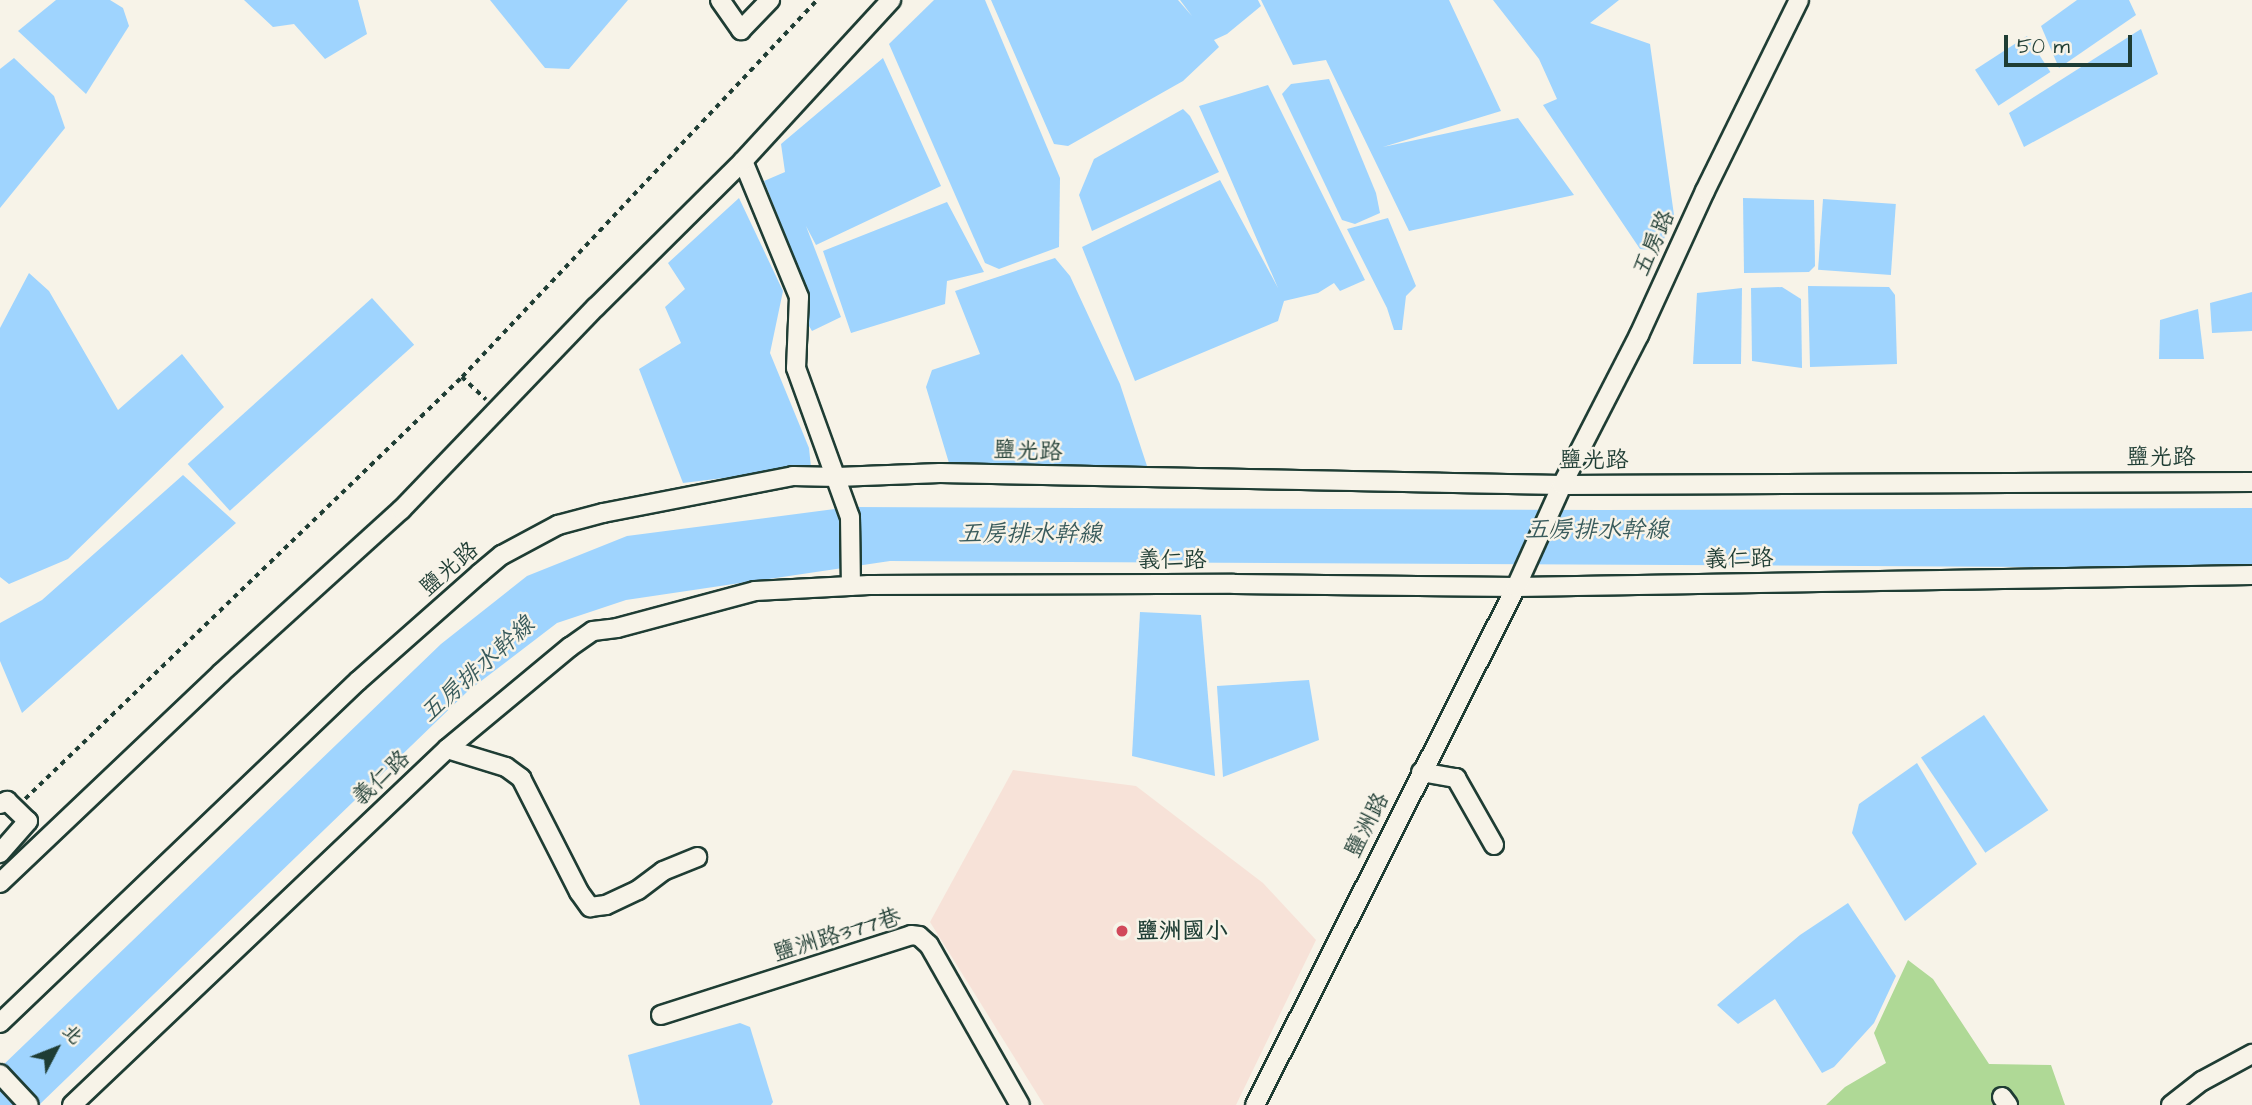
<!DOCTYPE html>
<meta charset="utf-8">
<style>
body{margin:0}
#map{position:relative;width:2252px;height:1105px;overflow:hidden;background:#f7f3e8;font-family:"Architects Daughter","LXGW WenKai TC",sans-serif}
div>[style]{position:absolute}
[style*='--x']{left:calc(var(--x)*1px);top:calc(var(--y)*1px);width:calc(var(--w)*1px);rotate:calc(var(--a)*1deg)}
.built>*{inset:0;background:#f7e2d8}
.green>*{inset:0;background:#afd996}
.water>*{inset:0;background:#9fd4fe;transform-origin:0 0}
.path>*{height:3.5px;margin-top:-1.75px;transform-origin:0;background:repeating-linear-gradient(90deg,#1f3d34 0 5px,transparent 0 10px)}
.roads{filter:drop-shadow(2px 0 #1f3d34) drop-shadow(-2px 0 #1f3d34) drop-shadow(0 2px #1f3d34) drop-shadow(0 -2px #1f3d34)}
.minor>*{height:18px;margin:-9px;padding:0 9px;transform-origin:9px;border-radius:9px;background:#f7f3e8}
.dots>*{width:19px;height:19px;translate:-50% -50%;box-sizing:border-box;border:4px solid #f7f3e8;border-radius:50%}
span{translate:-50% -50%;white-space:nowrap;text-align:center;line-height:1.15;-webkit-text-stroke:5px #f7f3e8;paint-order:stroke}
.street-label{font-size:23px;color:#1f3d34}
.poi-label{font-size:23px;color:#1f3d34;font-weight:700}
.left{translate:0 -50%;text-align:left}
.water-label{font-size:24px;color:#395b5c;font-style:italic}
.north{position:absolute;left:21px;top:1014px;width:70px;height:70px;-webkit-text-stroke:5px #f7f3e8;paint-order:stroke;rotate:48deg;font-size:19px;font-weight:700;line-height:28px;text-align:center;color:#1f3d34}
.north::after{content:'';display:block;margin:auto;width:24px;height:32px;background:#1f3d34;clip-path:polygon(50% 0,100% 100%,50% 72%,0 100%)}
.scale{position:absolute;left:2004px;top:35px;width:128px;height:32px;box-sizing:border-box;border:4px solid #1f3d34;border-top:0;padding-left:9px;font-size:21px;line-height:24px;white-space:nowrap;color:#1f3d34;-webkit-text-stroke:5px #f7f3e8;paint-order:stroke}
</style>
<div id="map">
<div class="built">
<i style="clip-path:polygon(1013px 770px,1136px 786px,1263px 883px,1316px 940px,1236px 1105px,1044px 1105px,930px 922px)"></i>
</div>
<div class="green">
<i style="clip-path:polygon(1908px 960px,1933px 979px,1989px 1064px,2051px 1065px,2065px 1105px,1826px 1105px,1845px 1087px,1886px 1063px,1874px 1033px)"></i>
</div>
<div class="water">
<i style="clip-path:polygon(56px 0,110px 0,123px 8px,129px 26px,86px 94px,18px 31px)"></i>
<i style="clip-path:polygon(244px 0,358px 0,367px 34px,325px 59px,294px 24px,273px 27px)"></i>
<i style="clip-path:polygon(490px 0,628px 0,569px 69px,545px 68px)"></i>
<i style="clip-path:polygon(934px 0,985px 0,1060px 178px,1059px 247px,999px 269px,985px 263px,889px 44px)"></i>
<i style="clip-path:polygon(991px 0,1178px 0,1192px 16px,1180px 0,1258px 0,1261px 6px,1227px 34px,1214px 40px,1219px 47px,1183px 81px,1068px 146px,1054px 144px)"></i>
<i style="clip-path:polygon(1261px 0,1449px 0,1501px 111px,1383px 147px,1518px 118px,1574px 195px,1409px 231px,1326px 60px,1293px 65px)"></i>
<i style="clip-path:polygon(1493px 0,1619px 0,1590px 23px,1650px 44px,1674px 215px,1659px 251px,1640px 249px,1543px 105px,1557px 99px,1539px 59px)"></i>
<i style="clip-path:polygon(2077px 0,2129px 0,2136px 15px,2059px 68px,2041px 26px)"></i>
<i style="clip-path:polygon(2141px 29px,2158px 74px,2024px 147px,2009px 113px)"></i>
<i style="left:2027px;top:36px;width:43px;height:62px;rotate:57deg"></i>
<i style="clip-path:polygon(14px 58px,54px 96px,65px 128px,0 208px,0 69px)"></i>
<i style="clip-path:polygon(883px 58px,941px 186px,816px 245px,806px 226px,841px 317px,812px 331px,806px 321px,809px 294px,764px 181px,785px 172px,781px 144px)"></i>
<i style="clip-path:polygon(1329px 79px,1376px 193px,1380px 213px,1355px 224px,1342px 220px,1282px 94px,1291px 84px)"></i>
<i style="clip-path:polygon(1268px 85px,1365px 280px,1340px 291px,1334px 283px,1318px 293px,1284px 301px,1278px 321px,1135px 381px,1082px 247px,1220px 180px,1278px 288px,1199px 106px)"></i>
<i style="clip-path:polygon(1183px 109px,1190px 116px,1219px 172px,1092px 231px,1079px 195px,1094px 159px)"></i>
<i style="clip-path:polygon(739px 198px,783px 291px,770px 353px,809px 448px,811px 467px,683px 483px,639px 369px,681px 343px,665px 307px,685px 289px,668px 263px)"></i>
<i style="clip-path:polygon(1743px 198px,1814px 200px,1815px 266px,1809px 272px,1744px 273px)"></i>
<i style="left:1823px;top:199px;width:73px;height:71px;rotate:4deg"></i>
<i style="clip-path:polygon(947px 202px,984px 272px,947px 281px,945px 304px,851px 333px,823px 251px)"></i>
<i style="clip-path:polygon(1388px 218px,1416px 286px,1406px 296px,1402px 330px,1394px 330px,1387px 308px,1347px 229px)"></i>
<i style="clip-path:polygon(1055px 258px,1070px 276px,1120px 384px,1148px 469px,952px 473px,926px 387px,932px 370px,980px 354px,955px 291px)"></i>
<i style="clip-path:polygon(29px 273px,49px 291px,118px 410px,182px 354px,224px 407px,68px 559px,9px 584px,0 577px,0 328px)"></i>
<i style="clip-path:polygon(1808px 286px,1889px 287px,1895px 295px,1897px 364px,1810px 367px)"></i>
<i style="clip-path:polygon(1782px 287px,1801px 299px,1802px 368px,1752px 361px,1751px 288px)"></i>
<i style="clip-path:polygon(1742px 288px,1741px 364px,1693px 364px,1697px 293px)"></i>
<i style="clip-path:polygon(2252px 292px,2252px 331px,2212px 333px,2210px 303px)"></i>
<i style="left:372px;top:298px;width:63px;height:248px;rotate:48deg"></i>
<i style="clip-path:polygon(2198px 309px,2204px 359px,2159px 359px,2160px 320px)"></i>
<i style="clip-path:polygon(183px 475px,236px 523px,22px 713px,0 661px,0 623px,42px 600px)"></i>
<i style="clip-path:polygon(850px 507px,1602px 510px,2252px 508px,2252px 568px,890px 561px,626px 600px,557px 623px,468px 691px,39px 1105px,0 1105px,0 1068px,441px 644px,527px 576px,627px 536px)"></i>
<i style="clip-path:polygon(1140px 612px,1201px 615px,1215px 776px,1132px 756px)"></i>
<i style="clip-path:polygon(1309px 680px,1319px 740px,1223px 777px,1217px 686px)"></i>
<i style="left:1984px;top:715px;width:115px;height:76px;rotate:56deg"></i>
<i style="clip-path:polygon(1917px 763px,1977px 864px,1905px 921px,1852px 833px,1859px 804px)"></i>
<i style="clip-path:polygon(1848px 903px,1896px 976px,1874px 1023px,1834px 1067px,1822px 1073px,1775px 999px,1738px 1024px,1717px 1005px,1800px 935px)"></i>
<i style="clip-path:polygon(740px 1023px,750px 1027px,773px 1102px,771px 1105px,640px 1105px,628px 1055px)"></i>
</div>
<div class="path">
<i style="--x:462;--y:377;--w:33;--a:43"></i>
<i style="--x:25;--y:799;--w:607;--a:-44"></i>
<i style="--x:462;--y:377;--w:518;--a:-46.72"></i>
</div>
<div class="roads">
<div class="minor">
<i style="--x:720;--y:0;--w:37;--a:55"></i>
<i style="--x:741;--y:30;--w:42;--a:-46"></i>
<i style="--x:743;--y:161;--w:147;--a:67.6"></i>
<i style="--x:799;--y:297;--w:71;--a:92.4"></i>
<i style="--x:796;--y:368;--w:158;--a:70.1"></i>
<i style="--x:850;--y:517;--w:69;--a:89.2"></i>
<i style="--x:447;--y:749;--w:62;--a:17"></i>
<i style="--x:506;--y:767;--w:19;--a:36"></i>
<i style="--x:521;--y:778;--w:128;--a:63"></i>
<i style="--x:579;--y:892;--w:19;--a:54"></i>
<i style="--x:590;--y:907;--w:16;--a:-7"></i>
<i style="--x:606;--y:905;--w:35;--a:-25"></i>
<i style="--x:638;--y:890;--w:31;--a:-37"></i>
<i style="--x:663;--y:871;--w:37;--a:-22"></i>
<i style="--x:1421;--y:772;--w:36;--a:10"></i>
<i style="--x:1456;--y:778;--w:77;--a:60.4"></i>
<i style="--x:0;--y:804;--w:8;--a:-23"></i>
<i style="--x:7;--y:801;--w:29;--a:44"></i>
<i style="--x:28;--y:821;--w:43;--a:131.2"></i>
<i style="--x:0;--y:883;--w:305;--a:-43.5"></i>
<i style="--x:221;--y:673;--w:243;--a:-42.2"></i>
<i style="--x:401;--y:510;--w:281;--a:-46.2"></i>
<i style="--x:596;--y:307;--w:207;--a:-44.8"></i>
<i style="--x:743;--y:161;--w:219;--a:-47.4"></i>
<i style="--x:661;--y:1015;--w:262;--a:-17.7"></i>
<i style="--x:911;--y:935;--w:8;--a:7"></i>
<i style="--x:919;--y:936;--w:13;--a:42"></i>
<i style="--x:929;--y:945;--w:184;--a:60.4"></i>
<i style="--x:0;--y:1023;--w:495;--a:-43.7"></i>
<i style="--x:358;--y:681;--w:162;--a:-41.5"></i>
<i style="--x:479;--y:574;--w:30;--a:-40"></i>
<i style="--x:502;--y:555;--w:64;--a:-28.2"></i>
<i style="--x:558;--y:525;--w:47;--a:-14.9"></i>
<i style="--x:603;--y:513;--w:194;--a:-11"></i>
<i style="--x:793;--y:476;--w:44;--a:1.3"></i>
<i style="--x:837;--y:477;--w:103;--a:-2.2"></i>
<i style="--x:940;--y:473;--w:622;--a:1.11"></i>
<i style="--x:1562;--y:485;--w:690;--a:-0.25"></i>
<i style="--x:0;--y:1074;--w:42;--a:46.9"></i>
<i style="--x:2002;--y:1097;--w:10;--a:53"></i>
<i style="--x:72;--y:1105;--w:517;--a:-43.51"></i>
<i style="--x:447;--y:749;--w:160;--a:-39.7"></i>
<i style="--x:570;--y:647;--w:28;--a:-35"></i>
<i style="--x:593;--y:631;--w:24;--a:-7"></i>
<i style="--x:617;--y:628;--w:143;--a:-15"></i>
<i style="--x:755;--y:591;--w:114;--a:-3"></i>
<i style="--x:869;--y:585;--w:365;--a:-0.2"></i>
<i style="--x:1234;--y:584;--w:282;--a:0.6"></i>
<i style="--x:1516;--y:587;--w:736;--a:-0.93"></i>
<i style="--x:1255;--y:1105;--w:580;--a:-63.26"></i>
<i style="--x:1516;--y:587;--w:112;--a:-65.7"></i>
<i style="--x:1562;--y:485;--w:169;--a:-62.8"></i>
<i style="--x:1639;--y:335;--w:158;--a:-65.4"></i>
<i style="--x:1705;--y:191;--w:213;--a:-63.8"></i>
<i style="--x:2171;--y:1105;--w:39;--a:-38"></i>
<i style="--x:2202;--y:1081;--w:57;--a:-28.4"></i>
</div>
</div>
<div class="dots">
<i style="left:1122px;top:931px;background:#d1495b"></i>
</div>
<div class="street-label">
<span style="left:1654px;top:243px;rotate:-66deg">五房路</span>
<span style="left:1028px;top:451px;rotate:2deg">鹽光路</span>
<span style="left:2161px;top:457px">鹽光路</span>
<span style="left:1594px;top:460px">鹽光路</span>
<span style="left:1739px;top:559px;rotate:-1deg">義仁路</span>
<span style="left:1172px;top:560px">義仁路</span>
<span style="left:449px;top:569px;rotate:-41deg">鹽光路</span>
<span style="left:381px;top:778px;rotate:-43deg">義仁路</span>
<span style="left:1367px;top:825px;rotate:-63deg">鹽洲路</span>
<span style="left:837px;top:935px;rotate:-17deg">鹽洲路377巷</span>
</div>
<div class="poi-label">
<span class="left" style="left:1136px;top:931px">鹽洲國小</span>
</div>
<div class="water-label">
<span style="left:1597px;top:531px">五房排水幹線</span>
<span style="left:1030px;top:535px">五房排水幹線</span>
<span style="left:478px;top:670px;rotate:-42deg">五房排水幹線</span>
</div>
<div class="north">北</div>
<div class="scale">50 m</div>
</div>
